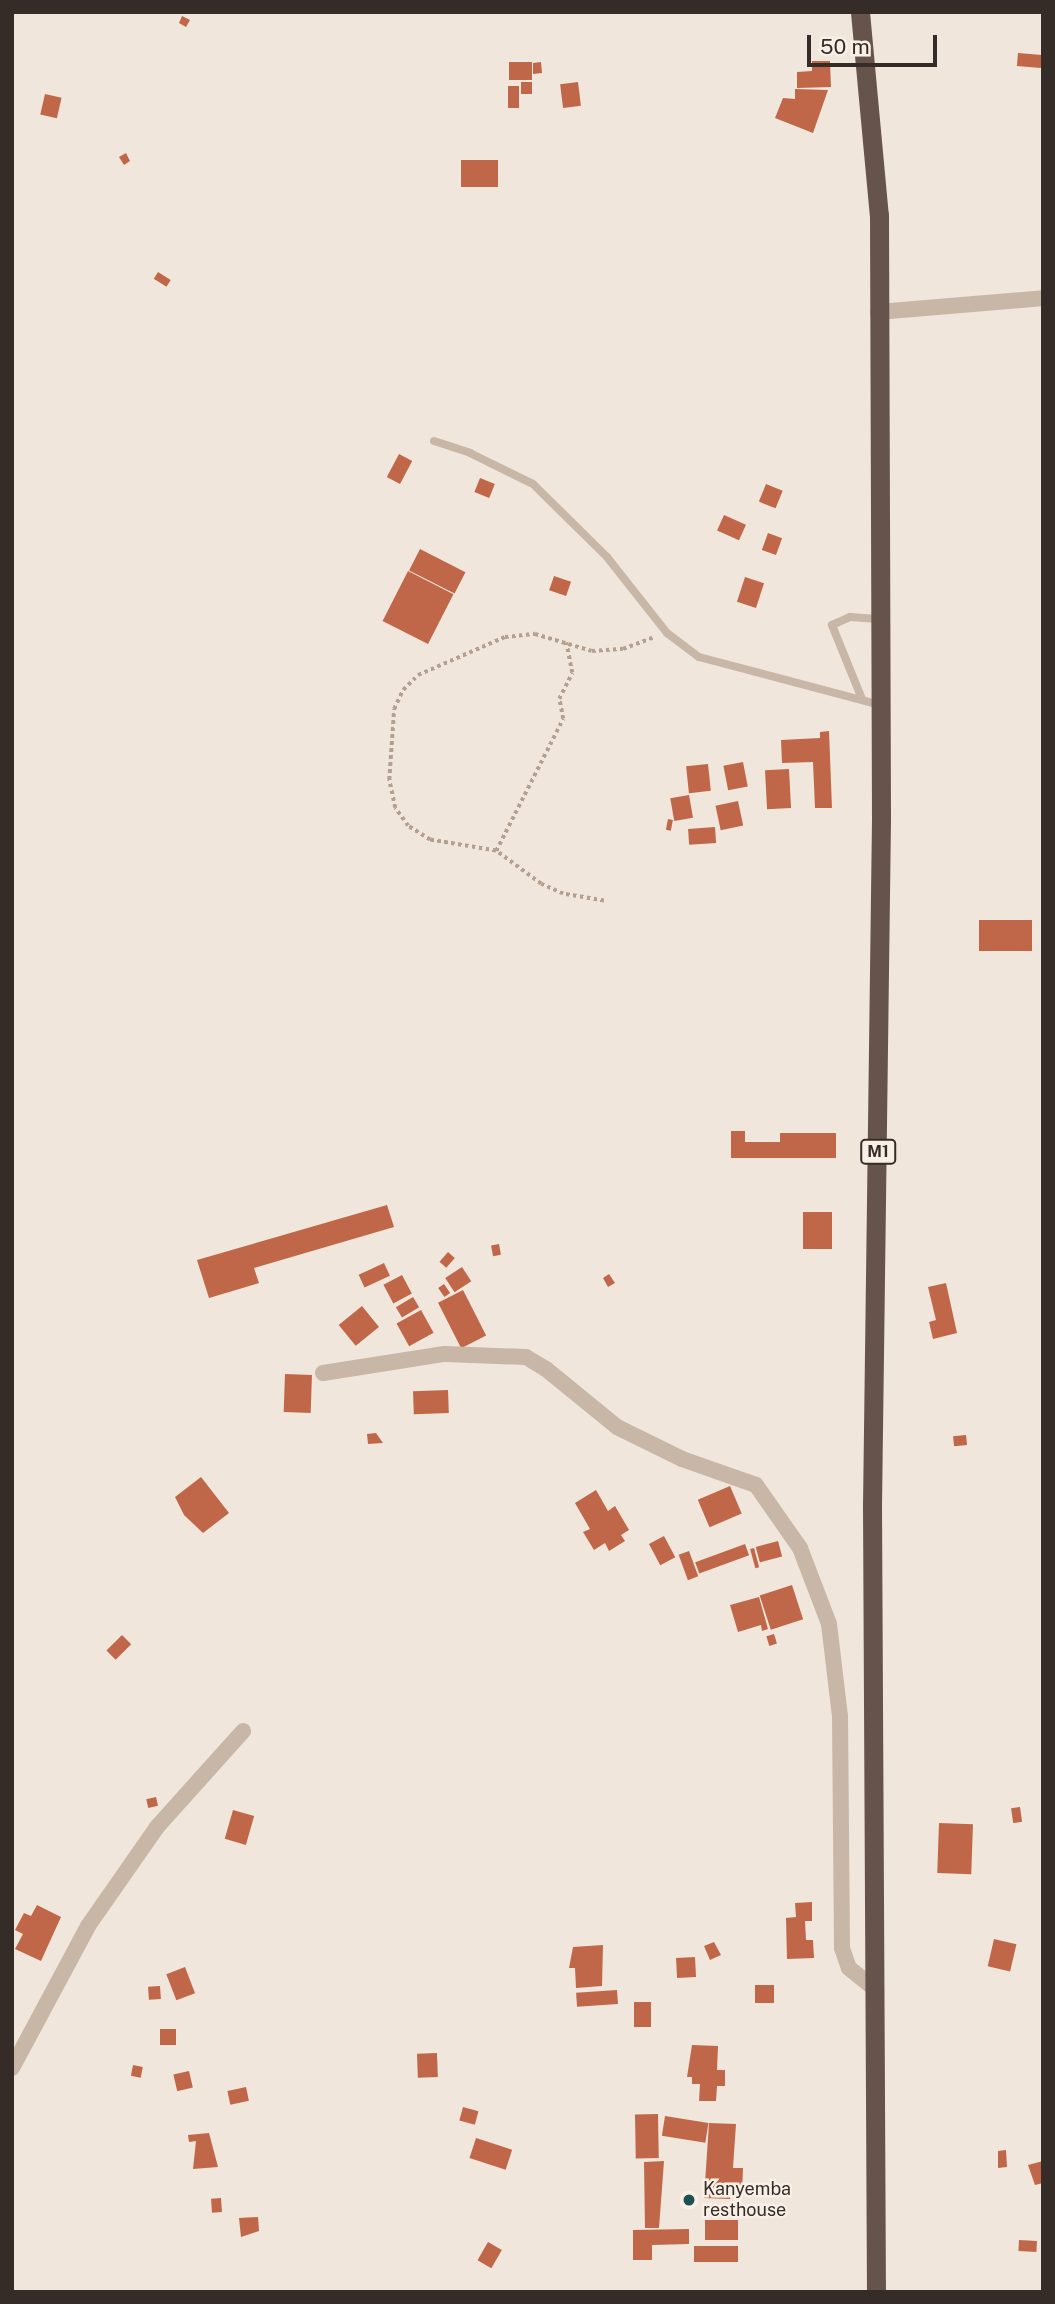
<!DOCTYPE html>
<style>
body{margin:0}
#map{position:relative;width:1055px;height:2304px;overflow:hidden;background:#f0e6db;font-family:"Public Sans",sans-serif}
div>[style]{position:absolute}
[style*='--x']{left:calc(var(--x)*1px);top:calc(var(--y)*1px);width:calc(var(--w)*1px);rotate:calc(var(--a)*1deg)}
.building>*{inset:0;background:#c06749;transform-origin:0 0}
.path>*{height:3.5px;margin-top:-1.75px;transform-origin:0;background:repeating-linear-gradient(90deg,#b3a091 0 3.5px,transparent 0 7px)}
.service>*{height:8px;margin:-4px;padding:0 4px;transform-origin:4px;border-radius:4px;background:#c8b6a7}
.minor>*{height:16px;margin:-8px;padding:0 8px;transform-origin:8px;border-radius:8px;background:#c8b6a7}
.trunk>*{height:19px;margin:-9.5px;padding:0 9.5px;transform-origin:9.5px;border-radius:9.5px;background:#66544c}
.dots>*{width:19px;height:19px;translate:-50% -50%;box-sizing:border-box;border:4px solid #f8f0e7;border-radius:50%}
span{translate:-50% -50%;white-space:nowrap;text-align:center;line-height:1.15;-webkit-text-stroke:5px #f8f0e7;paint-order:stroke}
.shield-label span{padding:2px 5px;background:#f8f0e7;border:2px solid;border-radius:5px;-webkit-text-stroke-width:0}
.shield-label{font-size:16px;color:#352c27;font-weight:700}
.poi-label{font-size:18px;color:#352c27}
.left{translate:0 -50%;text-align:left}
.frame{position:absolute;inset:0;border:14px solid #352c27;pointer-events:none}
.scale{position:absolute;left:807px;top:35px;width:130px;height:32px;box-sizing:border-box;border:4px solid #352c27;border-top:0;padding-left:9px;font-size:21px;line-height:24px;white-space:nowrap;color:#352c27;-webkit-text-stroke:5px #f8f0e7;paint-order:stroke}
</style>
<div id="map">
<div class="building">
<i style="clip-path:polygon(182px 16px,190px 20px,186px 27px,179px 23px)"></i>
<i style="left:1018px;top:53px;width:24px;height:13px;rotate:5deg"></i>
<i style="clip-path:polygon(812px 61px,830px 61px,831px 87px,797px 88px,797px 72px,812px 71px)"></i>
<i style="left:509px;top:62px;width:23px;height:18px"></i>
<i style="clip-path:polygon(541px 62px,542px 73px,533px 74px,533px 63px)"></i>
<i style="left:521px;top:82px;width:11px;height:12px"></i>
<i style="left:578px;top:82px;width:24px;height:18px;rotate:83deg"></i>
<i style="left:508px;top:86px;width:11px;height:22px"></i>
<i style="clip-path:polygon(795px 89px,828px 90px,813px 133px,775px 118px,783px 98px,795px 99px)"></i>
<i style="left:45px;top:94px;width:17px;height:21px;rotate:13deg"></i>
<i style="clip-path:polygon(126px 153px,130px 161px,124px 165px,119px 157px)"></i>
<i style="left:461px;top:160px;width:37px;height:27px"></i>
<i style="left:158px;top:272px;width:15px;height:8px;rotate:32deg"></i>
<i style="left:399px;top:454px;width:15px;height:26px;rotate:28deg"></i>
<i style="left:480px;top:478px;width:16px;height:15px;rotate:22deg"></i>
<i style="left:766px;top:484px;width:18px;height:19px;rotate:22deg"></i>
<i style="left:724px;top:515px;width:24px;height:17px;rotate:24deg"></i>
<i style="left:768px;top:533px;width:15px;height:18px;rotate:20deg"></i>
<i style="left:420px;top:549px;width:51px;height:24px;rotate:27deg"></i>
<i style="left:408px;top:571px;width:51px;height:56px;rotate:27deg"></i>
<i style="left:554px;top:576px;width:18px;height:15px;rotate:19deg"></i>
<i style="left:745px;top:577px;width:20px;height:26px;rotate:18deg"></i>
<i style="clip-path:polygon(829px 731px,832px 808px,815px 808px,813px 762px,782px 763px,781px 740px,820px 738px,820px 732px)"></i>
<i style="left:743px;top:762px;width:25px;height:20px;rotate:79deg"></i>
<i style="left:708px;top:764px;width:27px;height:22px;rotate:84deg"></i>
<i style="left:789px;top:769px;width:39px;height:24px;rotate:87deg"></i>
<i style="left:689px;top:795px;width:23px;height:19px;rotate:80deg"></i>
<i style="left:738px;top:801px;width:25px;height:23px;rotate:78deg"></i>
<i style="left:668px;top:819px;width:5px;height:11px;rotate:11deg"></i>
<i style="left:715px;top:827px;width:16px;height:27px;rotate:86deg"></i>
<i style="left:979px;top:920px;width:53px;height:31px"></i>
<i style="clip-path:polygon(731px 1131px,745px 1131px,745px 1142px,780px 1142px,780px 1133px,836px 1133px,836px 1158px,731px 1158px)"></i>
<i style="clip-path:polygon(387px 1205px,394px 1227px,254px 1268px,259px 1283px,209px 1298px,197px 1260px)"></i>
<i style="left:803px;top:1212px;width:29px;height:37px"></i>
<i style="left:499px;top:1244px;width:11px;height:8px;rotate:80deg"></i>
<i style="left:448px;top:1252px;width:9px;height:13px;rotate:41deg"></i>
<i style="left:384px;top:1263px;width:14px;height:28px;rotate:65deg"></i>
<i style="left:462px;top:1267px;width:17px;height:20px;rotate:57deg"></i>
<i style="clip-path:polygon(609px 1274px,615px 1283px,608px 1287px,603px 1278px)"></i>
<i style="left:402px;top:1275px;width:21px;height:21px;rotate:62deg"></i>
<i style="clip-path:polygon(946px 1283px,957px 1333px,933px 1339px,929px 1322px,936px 1320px,928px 1287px)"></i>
<i style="left:444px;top:1284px;width:11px;height:7px;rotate:56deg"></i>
<i style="left:463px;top:1290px;width:51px;height:28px;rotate:63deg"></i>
<i style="left:413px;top:1297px;width:12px;height:20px;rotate:59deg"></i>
<i style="left:362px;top:1306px;width:27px;height:30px;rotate:51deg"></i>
<i style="left:421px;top:1310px;width:26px;height:28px;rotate:61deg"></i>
<i style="left:285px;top:1374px;width:27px;height:38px;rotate:2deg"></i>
<i style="left:448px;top:1390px;width:23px;height:35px;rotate:88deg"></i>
<i style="clip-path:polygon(376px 1433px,383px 1443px,368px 1444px,367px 1434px)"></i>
<i style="left:966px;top:1435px;width:10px;height:13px;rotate:84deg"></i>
<i style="clip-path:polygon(201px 1477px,229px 1513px,203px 1533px,184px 1515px,175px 1497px)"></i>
<i style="left:730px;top:1486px;width:30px;height:35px;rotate:67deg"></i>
<i style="clip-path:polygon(596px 1490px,608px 1511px,615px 1506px,629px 1530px,621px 1535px,625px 1541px,609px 1551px,605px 1543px,594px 1550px,583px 1532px,590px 1529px,575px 1503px)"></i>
<i style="left:664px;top:1536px;width:24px;height:17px;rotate:62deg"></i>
<i style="left:778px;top:1541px;width:16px;height:23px;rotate:75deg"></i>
<i style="left:745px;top:1544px;width:12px;height:53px;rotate:70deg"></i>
<i style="left:754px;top:1548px;width:20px;height:4px;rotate:75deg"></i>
<i style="left:689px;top:1551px;width:27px;height:11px;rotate:70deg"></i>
<i style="left:792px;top:1585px;width:36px;height:34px;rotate:72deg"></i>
<i style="clip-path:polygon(759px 1597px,768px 1629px,762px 1631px,761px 1625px,738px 1632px,730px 1605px)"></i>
<i style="left:774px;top:1634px;width:10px;height:8px;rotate:73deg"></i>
<i style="left:122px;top:1635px;width:13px;height:22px;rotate:45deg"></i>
<i style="left:156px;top:1797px;width:9px;height:10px;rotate:77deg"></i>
<i style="left:1020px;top:1807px;width:15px;height:9px;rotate:82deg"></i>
<i style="left:233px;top:1810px;width:22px;height:30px;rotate:16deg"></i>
<i style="left:939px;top:1823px;width:34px;height:50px;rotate:2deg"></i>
<i style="clip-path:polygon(812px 1902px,812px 1921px,805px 1921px,806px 1940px,813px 1940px,814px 1958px,787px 1959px,786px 1918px,796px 1917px,795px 1903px)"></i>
<i style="clip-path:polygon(37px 1905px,61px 1917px,41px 1961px,15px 1949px,23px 1934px,15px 1930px,24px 1913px,31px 1916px)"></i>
<i style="left:994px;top:1939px;width:23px;height:28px;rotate:13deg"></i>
<i style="clip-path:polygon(714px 1942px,721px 1955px,710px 1960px,704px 1946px)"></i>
<i style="clip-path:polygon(603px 1945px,602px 1986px,576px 1988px,575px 1968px,569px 1968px,573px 1947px)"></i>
<i style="left:695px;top:1957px;width:20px;height:19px;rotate:87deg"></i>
<i style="left:185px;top:1967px;width:28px;height:20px;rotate:69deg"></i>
<i style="left:755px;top:1985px;width:19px;height:18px"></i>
<i style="left:160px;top:1986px;width:13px;height:12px;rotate:86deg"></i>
<i style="left:617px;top:1990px;width:14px;height:41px;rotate:86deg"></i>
<i style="left:634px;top:2002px;width:17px;height:25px"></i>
<i style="left:160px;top:2029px;width:16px;height:16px"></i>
<i style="clip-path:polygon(692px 2045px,718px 2046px,717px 2070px,725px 2070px,725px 2086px,717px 2086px,716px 2101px,699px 2101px,700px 2084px,692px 2084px,692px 2077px,687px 2077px)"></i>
<i style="left:437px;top:2053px;width:24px;height:20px;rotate:88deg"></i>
<i style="left:133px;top:2065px;width:10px;height:11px;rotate:11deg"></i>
<i style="left:189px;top:2071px;width:17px;height:16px;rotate:77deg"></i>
<i style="left:246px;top:2087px;width:14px;height:19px;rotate:78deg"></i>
<i style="left:463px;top:2107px;width:16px;height:14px;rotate:15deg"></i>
<i style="left:658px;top:2114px;width:44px;height:23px;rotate:89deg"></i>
<i style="left:665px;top:2116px;width:44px;height:20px;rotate:9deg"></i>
<i style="clip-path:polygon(709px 2123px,736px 2124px,733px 2168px,743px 2168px,742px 2192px,731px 2192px,730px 2199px,704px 2198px)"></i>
<i style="clip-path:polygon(209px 2133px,218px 2167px,193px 2169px,196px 2141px,189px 2142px,188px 2135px)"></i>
<i style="left:476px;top:2138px;width:38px;height:21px;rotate:18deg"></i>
<i style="clip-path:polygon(1006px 2150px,1007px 2167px,998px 2168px,998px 2151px)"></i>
<i style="clip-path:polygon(664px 2161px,659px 2228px,645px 2228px,644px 2162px)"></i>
<i style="clip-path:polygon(1043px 2161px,1043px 2183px,1035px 2185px,1028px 2165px)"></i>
<i style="left:221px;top:2198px;width:14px;height:10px;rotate:86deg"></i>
<i style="clip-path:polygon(258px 2217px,259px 2231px,241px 2237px,239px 2218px)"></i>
<i style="left:705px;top:2220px;width:33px;height:20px"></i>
<i style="clip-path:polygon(689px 2229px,689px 2244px,652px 2245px,652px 2260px,633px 2260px,633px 2230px)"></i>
<i style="left:1019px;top:2240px;width:18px;height:11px;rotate:3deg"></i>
<i style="left:488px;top:2242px;width:16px;height:21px;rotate:30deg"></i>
<i style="left:738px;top:2246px;width:16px;height:44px;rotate:90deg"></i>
</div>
<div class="path">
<i style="--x:496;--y:851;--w:148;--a:-63.1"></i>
<i style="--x:563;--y:719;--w:20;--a:-101"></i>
<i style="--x:559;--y:699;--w:29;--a:-63"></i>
<i style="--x:572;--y:673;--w:31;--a:-101"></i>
<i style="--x:604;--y:901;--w:42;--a:-170.3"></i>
<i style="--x:563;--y:894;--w:24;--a:-156"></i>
<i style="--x:541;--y:884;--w:56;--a:-143.7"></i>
<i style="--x:496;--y:851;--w:67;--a:-170.5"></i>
<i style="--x:430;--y:840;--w:26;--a:-148"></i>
<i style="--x:408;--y:826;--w:22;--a:-126"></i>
<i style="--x:395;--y:808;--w:29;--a:-102"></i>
<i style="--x:389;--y:780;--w:71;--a:-86"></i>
<i style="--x:394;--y:709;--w:21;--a:-65"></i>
<i style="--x:403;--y:690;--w:21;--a:-45"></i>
<i style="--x:418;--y:675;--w:95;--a:-23.6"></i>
<i style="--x:505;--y:637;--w:30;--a:-6"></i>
<i style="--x:535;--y:634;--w:59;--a:16.6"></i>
<i style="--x:592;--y:651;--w:31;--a:-4"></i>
<i style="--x:623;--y:649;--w:34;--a:-21"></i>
</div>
<div class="service">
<i style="--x:434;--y:441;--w:38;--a:18"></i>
<i style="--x:470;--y:453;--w:70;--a:26.2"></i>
<i style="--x:533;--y:484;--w:104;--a:44.6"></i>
<i style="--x:607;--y:557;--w:97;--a:51.7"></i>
<i style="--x:667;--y:633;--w:40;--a:37"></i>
<i style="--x:699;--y:657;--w:188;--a:14.8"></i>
<i style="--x:862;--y:699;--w:80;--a:-112.1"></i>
<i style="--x:832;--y:625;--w:20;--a:-24"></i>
<i style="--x:850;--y:617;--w:28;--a:4"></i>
</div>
<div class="minor">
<i style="--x:878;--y:312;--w:166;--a:-4.8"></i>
<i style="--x:323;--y:1373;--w:123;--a:-8.9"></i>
<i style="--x:445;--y:1354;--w:81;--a:2.1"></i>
<i style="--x:526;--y:1357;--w:23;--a:31"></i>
<i style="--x:546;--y:1369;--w:92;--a:39.2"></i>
<i style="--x:617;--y:1427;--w:72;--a:26.2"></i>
<i style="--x:682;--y:1459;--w:78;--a:19.4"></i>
<i style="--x:756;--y:1485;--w:77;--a:55.1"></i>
<i style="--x:800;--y:1548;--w:81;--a:69.1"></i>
<i style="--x:829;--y:1624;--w:93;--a:83.2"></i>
<i style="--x:840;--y:1716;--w:232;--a:89.5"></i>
<i style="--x:842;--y:1948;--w:21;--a:71"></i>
<i style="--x:849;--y:1968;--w:35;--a:39"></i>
<i style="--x:12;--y:2068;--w:161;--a:-61.8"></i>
<i style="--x:88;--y:1926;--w:121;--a:-55.1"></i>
<i style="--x:157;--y:1827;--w:129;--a:-48.1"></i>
</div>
<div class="trunk">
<i style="--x:860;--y:12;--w:204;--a:84.7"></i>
<i style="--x:879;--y:215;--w:604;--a:89.81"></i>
<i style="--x:881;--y:819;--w:686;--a:90.75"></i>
<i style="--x:872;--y:1505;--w:787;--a:89.71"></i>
</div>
<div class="dots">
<i style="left:689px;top:2200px;background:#1f5054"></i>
</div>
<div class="shield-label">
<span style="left:878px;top:1152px">M1</span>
</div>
<div class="poi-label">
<span class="left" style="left:703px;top:2200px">Kanyemba<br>resthouse</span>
</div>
<div class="frame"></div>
<div class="scale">50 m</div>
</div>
